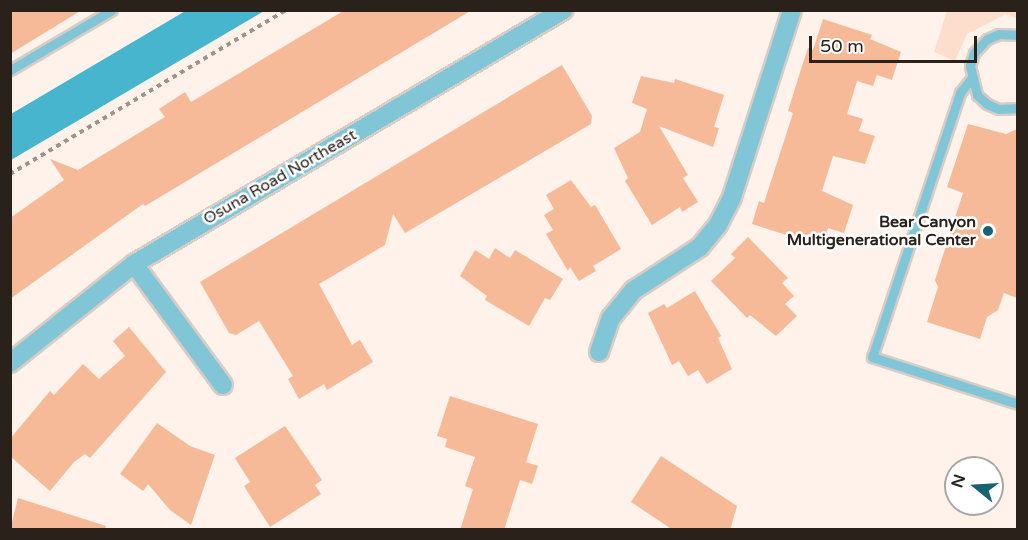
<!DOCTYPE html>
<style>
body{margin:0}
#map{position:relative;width:1028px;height:540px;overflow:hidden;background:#fef2eb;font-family:"Varela Round",sans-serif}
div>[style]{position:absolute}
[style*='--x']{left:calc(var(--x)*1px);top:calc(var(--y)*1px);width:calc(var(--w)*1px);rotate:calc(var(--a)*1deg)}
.green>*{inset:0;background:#fddecc}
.water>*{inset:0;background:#48b5ce}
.building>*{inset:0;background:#f6ba98}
.path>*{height:4px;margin-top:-2px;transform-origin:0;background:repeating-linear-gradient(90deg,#9e938d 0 4.5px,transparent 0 9px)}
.roads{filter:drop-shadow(2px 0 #d8ccc6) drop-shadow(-2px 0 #d8ccc6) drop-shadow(0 2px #d8ccc6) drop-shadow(0 -2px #d8ccc6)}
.lane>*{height:9px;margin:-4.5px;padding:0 4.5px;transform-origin:4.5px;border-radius:4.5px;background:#80c6d7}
.street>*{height:18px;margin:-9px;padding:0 9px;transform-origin:9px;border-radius:9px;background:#80c6d7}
.dots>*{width:16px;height:16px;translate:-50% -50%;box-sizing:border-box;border:3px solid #fff;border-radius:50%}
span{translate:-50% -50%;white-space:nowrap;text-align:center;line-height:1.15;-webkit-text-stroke:5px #fff;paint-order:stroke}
.street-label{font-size:16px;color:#2b211b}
.poi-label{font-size:16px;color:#2b211b;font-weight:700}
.right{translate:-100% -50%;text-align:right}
.frame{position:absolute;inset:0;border:12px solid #2b211b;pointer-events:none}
.north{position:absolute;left:944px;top:456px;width:60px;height:60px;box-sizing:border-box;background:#fff;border:2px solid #aaa6a4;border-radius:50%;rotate:288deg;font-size:16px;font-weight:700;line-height:24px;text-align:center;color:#2b211b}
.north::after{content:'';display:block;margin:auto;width:21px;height:27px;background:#186170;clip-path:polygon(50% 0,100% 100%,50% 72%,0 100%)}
.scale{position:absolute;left:809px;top:36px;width:168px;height:27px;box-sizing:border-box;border:3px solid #2b211b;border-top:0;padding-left:8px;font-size:18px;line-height:21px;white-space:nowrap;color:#2b211b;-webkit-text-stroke:4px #fff;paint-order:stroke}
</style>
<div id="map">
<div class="green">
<i style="clip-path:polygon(947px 11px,1017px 11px,1017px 19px,1006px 14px,967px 34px,955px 61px,934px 52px)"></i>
</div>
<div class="water">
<i style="clip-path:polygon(187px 10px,264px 11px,11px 160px,11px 114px)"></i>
</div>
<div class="building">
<i style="clip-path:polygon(10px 10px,82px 10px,10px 54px)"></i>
<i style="clip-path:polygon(345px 10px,472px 10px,145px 206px,143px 204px,10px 299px,10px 218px,64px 180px,50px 159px,78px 170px,165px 117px,159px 109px,185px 92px,191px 102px)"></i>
<i style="clip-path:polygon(823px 19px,872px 35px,870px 39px,901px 52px,892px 80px,877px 75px,873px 86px,857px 81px,847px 114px,863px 119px,859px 131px,875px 136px,865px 164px,833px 156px,822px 191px,853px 205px,844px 233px,828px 228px,825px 239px,808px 234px,806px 241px,752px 224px,759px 201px,764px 203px,793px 113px,788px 111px,802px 66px,808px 48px,813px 50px)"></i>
<i style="clip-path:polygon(562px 65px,592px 116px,591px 124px,405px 233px,393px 214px,385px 245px,319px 284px,352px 345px,360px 340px,373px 362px,327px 390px,324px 384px,299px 399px,288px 379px,293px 376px,259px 321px,236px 335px,229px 333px,200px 282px)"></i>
<i style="clip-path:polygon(641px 76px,674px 83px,675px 79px,724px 95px,714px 127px,719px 128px,713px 147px,659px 126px,688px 175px,683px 178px,698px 202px,682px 212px,680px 207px,652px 225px,625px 181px,628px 178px,614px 148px,640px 132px,647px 109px,632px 103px)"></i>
<i style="clip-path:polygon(968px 124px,1006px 134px,1017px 129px,1017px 298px,1004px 293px,998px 310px,987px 317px,980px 339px,927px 322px,938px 287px,935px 280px,963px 193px,947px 187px)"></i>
<i style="clip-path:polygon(571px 180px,591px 207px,595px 205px,621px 249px,593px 266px,596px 271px,579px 281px,570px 267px,568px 271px,546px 234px,553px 230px,544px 215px,554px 209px,546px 195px)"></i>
<i style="clip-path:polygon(748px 237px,788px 278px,782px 283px,794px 296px,785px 304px,797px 316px,776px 336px,750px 315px,747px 318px,711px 281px,735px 258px,731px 254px)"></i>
<i style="clip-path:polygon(495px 248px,510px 258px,515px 250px,563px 279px,550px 300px,545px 298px,529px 326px,485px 300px,487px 296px,460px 276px,475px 250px,489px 259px)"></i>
<i style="clip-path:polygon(695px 291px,721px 336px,718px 338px,732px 369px,707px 384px,698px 370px,688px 376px,679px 361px,672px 365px,648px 313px,664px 304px,667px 308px)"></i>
<i style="clip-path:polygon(129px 327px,166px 372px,90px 458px,85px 454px,74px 462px,50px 491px,10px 456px,10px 439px,50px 391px,54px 395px,83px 364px,99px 379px,125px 356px,113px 341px)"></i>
<i style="clip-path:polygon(450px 396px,538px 424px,526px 462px,538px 466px,532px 484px,520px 480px,504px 530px,460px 530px,473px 489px,465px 486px,475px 457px,445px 447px,447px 439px,437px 436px)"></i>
<i style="clip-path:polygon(157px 423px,190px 446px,215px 455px,191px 525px,170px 510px,148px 484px,143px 491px,120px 474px)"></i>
<i style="clip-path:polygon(285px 426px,322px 480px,315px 485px,321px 494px,270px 527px,244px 486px,250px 482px,235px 458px)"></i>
<i style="clip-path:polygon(661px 456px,737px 506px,730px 530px,673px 530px,631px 502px)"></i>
<i style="clip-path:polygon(18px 498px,106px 526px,105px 530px,10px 530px)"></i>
</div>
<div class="path">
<i style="--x:10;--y:174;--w:321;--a:-30.7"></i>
</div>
<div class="roads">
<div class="lane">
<i style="--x:1018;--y:35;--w:19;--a:-177"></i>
<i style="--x:999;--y:34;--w:13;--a:157"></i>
<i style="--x:987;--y:39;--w:19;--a:133"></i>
<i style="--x:974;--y:53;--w:14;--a:107"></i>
<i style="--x:970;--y:66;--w:30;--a:76"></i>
<i style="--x:977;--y:95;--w:13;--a:42"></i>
<i style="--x:987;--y:104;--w:13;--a:23"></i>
<i style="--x:999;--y:109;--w:19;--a:-3"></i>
<i style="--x:10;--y:70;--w:118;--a:-30.5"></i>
<i style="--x:970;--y:80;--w:16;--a:128"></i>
<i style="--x:960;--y:93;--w:278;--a:108.4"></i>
<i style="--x:872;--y:357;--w:153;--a:17.8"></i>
</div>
<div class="street">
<i style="--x:134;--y:264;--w:150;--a:53.7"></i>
<i style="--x:599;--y:352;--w:36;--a:-71"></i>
<i style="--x:611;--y:318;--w:36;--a:-51"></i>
<i style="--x:634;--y:290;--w:79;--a:-33.1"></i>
<i style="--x:700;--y:247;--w:28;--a:-51"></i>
<i style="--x:718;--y:225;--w:31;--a:-63"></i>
<i style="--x:732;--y:197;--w:196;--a:-72.2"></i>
<i style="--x:10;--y:363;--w:159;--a:-38.6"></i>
<i style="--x:134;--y:264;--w:499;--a:-30.6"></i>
</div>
</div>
<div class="dots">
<i style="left:988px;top:231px;background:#186170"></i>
</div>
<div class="street-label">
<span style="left:280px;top:177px;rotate:-30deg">Osuna Road Northeast</span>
</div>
<div class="poi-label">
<span class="right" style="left:976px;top:231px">Bear Canyon<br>Multigenerational Center</span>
</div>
<div class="frame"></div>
<div class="north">N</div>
<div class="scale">50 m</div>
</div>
